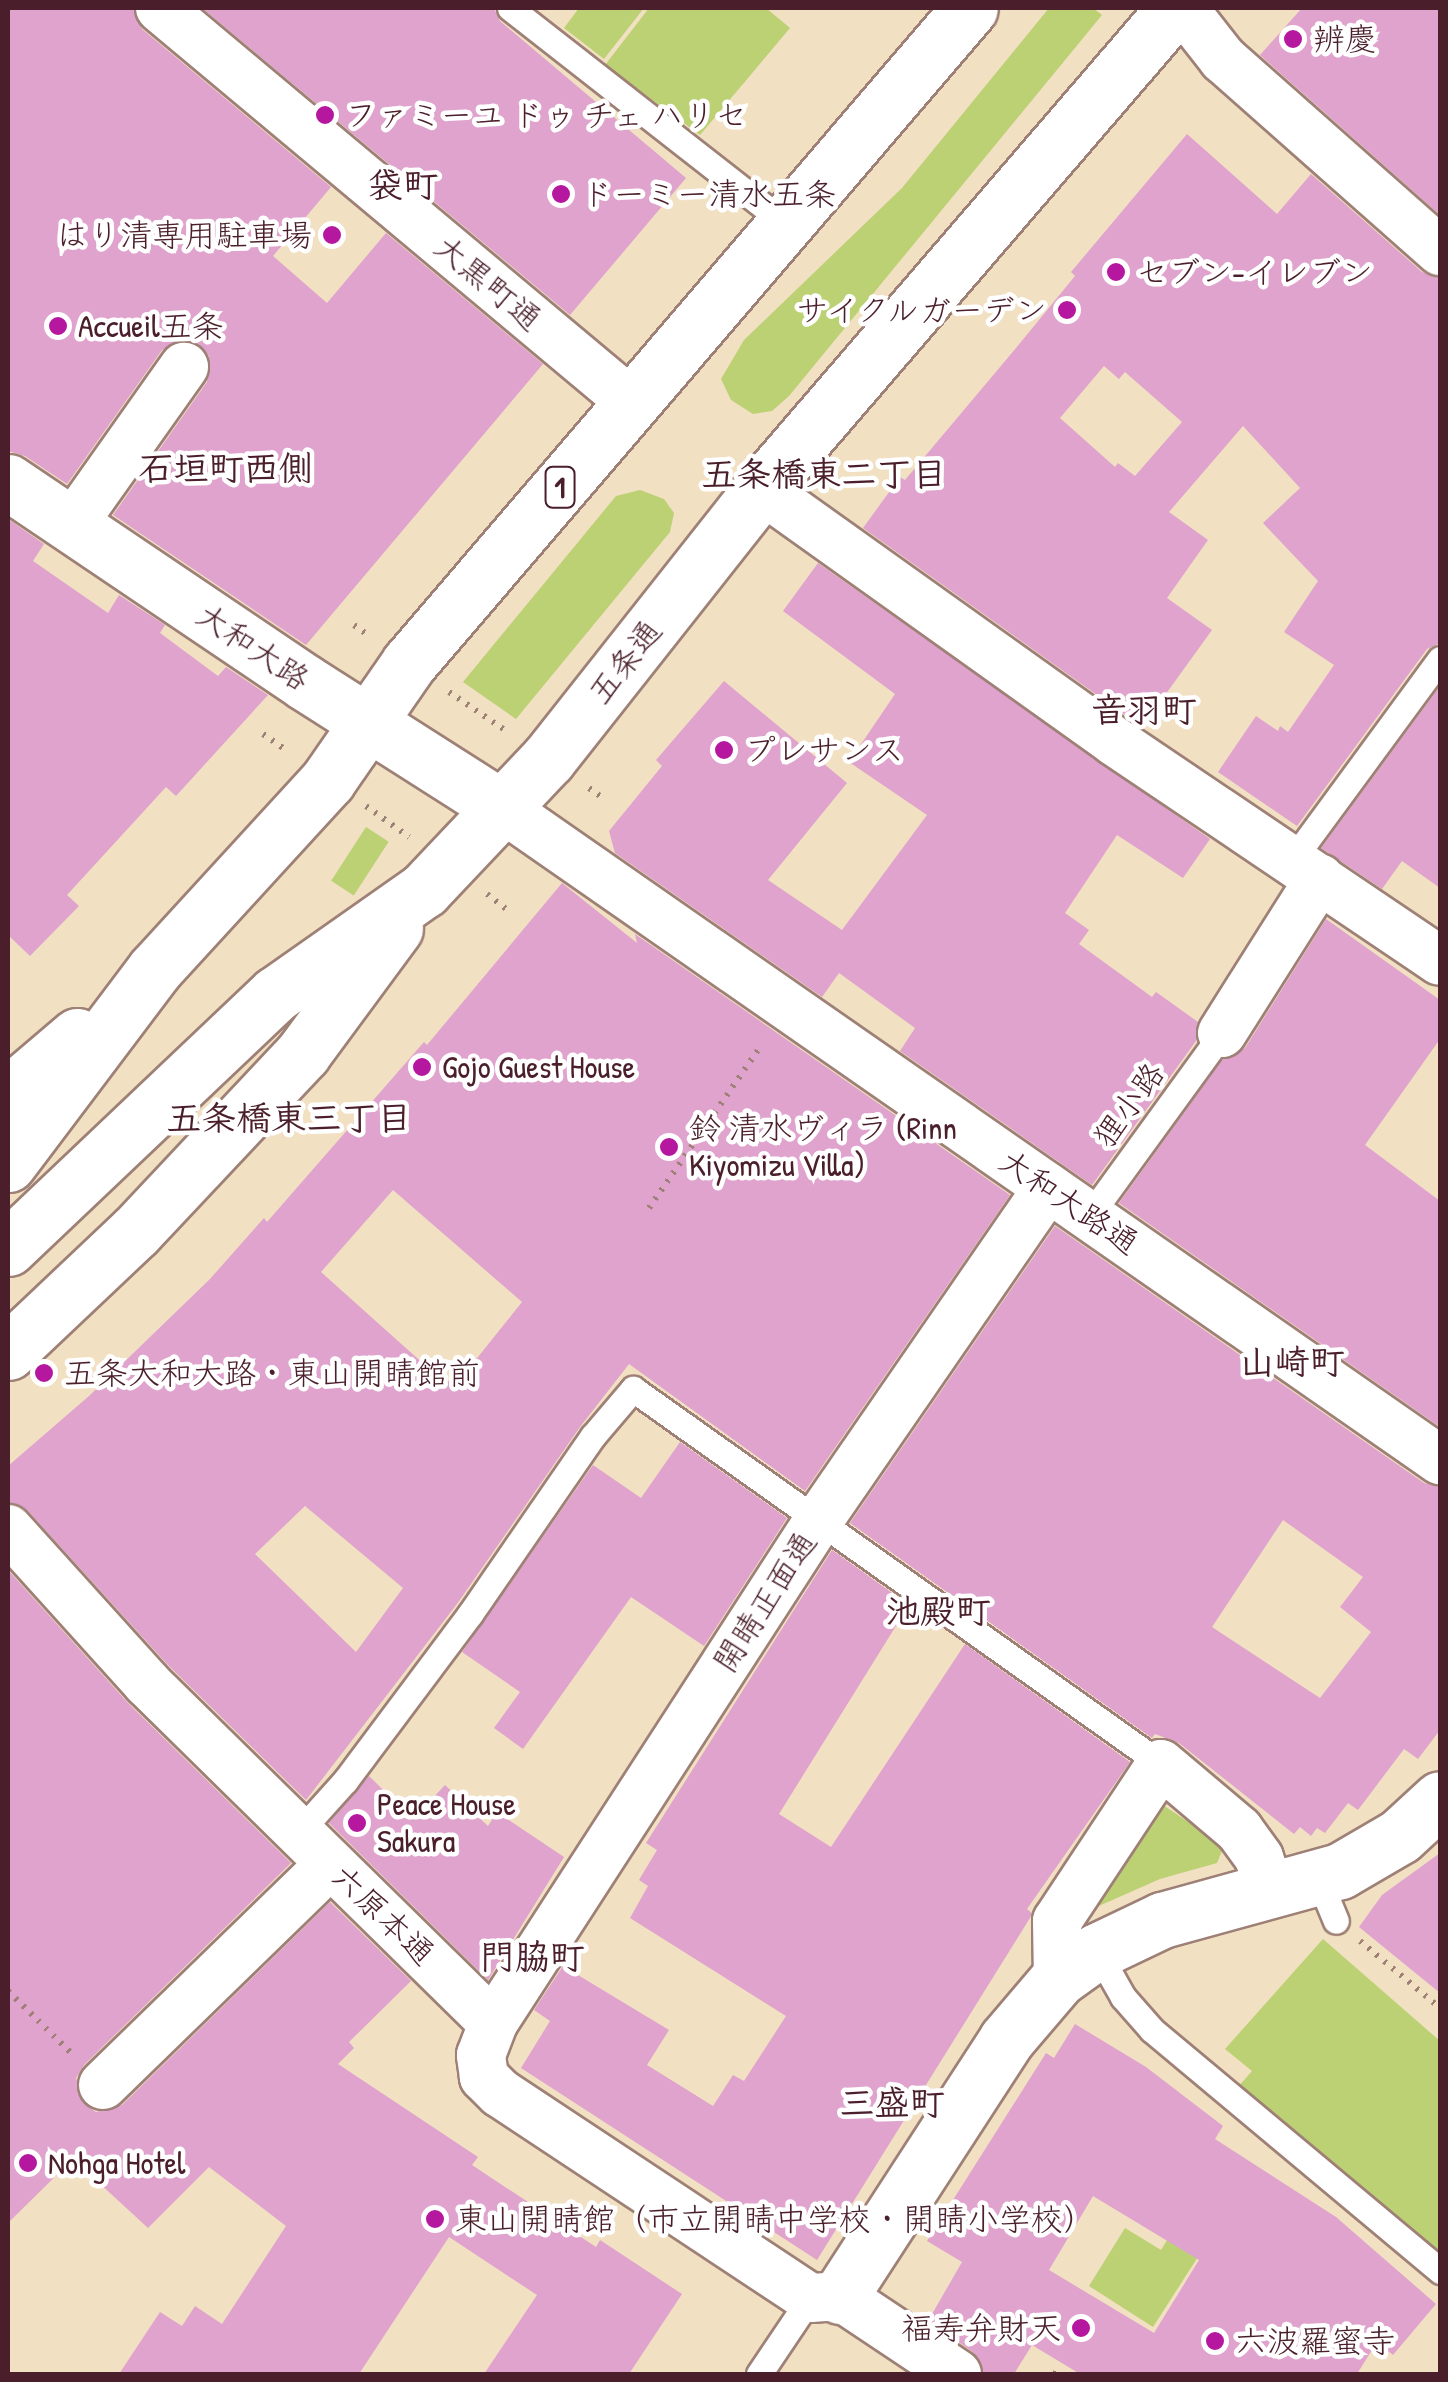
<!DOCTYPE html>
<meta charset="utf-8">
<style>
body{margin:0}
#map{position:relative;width:1448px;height:2382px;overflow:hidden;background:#f1e0c2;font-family:"Patrick Hand","Klee One",sans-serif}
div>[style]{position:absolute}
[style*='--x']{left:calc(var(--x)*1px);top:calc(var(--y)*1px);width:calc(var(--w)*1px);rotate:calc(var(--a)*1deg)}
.green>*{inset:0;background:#bcd074;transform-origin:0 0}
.building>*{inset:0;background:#dfa3cd}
.path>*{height:6px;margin-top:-3px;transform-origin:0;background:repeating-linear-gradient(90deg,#9e8076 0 2.5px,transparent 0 10.5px)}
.roads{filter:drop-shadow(2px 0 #9e8076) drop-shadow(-2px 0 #9e8076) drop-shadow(0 2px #9e8076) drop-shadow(0 -2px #9e8076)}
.service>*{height:25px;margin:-12.5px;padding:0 12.5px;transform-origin:12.5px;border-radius:12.5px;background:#fff}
.minor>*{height:48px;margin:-24px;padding:0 24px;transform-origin:24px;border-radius:24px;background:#fff}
.tertiary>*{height:55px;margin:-27.5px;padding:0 27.5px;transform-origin:27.5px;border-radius:27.5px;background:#fff}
.trunk>*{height:55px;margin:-27.5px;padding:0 27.5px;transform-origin:27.5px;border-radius:27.5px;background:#fff}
.dots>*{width:28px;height:28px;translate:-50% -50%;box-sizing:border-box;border:5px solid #fff;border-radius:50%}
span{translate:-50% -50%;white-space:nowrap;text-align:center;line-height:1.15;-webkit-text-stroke:9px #fff;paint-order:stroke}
.shield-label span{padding:2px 8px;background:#fff;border:2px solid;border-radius:8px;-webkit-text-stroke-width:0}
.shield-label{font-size:30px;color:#4a1f2b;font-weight:700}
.poi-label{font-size:32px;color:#4a1f2b}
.left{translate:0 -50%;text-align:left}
.right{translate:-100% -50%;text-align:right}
.street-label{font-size:32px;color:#4a1f2b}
.neighbourhood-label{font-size:35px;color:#4a1f2b;font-weight:700}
.frame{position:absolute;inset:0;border:10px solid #4a1f2b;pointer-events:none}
</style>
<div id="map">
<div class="green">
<i style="clip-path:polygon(579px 8px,644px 8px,604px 59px,564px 28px)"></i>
<i style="clip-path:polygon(649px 8px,766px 8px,790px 28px,700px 135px,605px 65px)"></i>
<i style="clip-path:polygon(1049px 8px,1093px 8px,1102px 15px,789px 396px,772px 411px,753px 414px,731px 400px,721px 379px,744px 340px,902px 188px)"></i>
<i style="clip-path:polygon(640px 490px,664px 499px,674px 513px,670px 532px,516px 719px,463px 682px,616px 496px)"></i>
<i style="left:366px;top:827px;width:27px;height:64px;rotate:33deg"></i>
<i style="clip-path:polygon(1163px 1805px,1224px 1846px,1217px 1863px,1160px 1879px,1092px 1909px,1155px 1807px)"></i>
<i style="clip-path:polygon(1323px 1939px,1440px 2041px,1440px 2254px,1238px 2087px,1252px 2071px,1225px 2049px)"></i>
<i style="clip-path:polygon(1175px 2227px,1205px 2246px,1153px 2327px,1089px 2286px,1125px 2228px,1161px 2250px)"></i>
</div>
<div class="building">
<i style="clip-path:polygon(8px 8px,133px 8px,142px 29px,331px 187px,273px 256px,327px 303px,386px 233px,543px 364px,306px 645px,113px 515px,207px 382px,209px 356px,199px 344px,186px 340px,162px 350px,67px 484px,25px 456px,8px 451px)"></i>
<i style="clip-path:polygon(202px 8px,494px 8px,500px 21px,686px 178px,570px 315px)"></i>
<i style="clip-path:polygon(1302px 8px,1440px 8px,1440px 215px,1260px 55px)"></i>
<i style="clip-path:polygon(evenodd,1187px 134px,1277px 214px,1311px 174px,1422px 272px,1440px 278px,1440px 643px,1427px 649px,1297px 826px,1218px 772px,1256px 716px,1278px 731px,1280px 726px,1288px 732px,1334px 665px,1284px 632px,1318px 581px,1263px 523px,1300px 488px,1243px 426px,1169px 512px,1208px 540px,1167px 598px,1212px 630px,1142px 727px,863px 528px,900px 477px,905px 480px,1016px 348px,1075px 276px,1071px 272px,1187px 134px,1104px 366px,1119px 379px,1125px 372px,1182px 422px,1135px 476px,1118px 463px,1115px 467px,1060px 418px,1104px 366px)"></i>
<i style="clip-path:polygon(8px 519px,44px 544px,33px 561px,108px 613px,119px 595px,165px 625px,160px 633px,218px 676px,226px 667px,268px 695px,176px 796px,166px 787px,67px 895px,79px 906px,30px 956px,8px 935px)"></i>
<i style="clip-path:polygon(818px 563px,1210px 839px,1183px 878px,1117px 835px,1065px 913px,1089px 930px,1079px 944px,1152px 997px,1156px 992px,1198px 1022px,1196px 1041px,1092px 1185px,900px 1051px,915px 1028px,839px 973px,822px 997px,615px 853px,609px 831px,662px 766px,656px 760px,724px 681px,847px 783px,768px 880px,842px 930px,927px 815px,849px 762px,895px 694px,783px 611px)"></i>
<i style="clip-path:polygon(1440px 686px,1440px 888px,1402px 861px,1382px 889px,1321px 848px)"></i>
<i style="clip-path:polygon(evenodd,562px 883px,637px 943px,635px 934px,1010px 1195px,805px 1491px,629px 1364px,580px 1427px,457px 1604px,306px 1800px,167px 1664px,28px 1511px,8px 1502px,8px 1466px,89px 1396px,210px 1279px,264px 1218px,267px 1222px,424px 1042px,427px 1045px,562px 883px,393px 1190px,522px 1302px,474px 1362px,470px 1359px,446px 1384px,321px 1272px,393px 1190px,562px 883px,305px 1506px,403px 1588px,356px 1652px,255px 1554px,305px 1506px)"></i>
<i style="clip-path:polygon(1326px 919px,1440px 1000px,1440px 1039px,1365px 1145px,1440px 1201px,1440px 1427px,1119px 1203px,1222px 1060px,1245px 1048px)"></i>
<i style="clip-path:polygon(evenodd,1055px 1226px,1424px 1483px,1440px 1487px,1440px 1730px,1418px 1759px,1404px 1749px,1358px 1810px,1348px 1803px,1325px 1833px,1317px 1828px,1311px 1836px,1300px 1827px,1294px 1834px,1179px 1743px,1155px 1734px,1152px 1738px,850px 1523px,1055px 1226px,1283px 1520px,1363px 1577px,1340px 1607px,1371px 1632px,1320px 1698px,1212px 1627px,1283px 1520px)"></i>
<i style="clip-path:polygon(680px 1442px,787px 1518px,704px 1646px,631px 1597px,523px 1749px,494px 1728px,520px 1692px,462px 1652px,593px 1465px,641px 1498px)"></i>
<i style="clip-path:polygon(832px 1550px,909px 1605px,779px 1814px,831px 1847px,965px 1644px,1130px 1762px,1027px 1909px,1032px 1913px,1030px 1918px,817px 2260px,521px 2068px,550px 2021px,534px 2010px,563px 1966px,669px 2030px,647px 2065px,713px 2106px,733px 2075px,744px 2081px,786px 2016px,630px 1918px,648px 1886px,639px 1880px,657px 1850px,646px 1843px)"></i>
<i style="clip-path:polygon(8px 1570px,128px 1703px,291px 1863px,84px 2065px,76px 2078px,83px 2103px,96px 2112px,122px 2105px,330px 1902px,411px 1981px,349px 2042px,354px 2048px,338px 2064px,478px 2157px,472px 2165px,596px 2247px,600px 2240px,682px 2294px,629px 2374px,484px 2374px,537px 2295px,449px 2237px,359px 2374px,119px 2374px,160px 2312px,182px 2326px,195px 2306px,222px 2324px,286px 2226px,209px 2167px,148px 2228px,73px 2159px,8px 2223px)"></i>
<i style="clip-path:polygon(369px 1776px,413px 1819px,445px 1785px,488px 1826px,497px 1812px,564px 1857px,488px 1980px,329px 1823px)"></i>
<i style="clip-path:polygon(1440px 1853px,1440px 1993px,1359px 1927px,1382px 1895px)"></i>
<i style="clip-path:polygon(evenodd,1075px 2024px,1146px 2067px,1223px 2126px,1215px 2139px,1336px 2217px,1436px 2304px,1393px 2355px,1377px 2342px,1357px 2374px,1080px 2374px,1032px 2345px,1014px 2374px,984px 2374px,973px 2352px,928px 2321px,962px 2262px,927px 2241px,1046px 2053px,1054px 2058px,1075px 2024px,1093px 2196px,1199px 2260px,1154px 2333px,1049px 2270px,1093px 2196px)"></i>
</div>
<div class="path">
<i style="--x:354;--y:625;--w:19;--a:36"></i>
<i style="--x:449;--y:692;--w:73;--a:34.3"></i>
<i style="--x:263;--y:734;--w:28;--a:35"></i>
<i style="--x:589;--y:788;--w:19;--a:36"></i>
<i style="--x:366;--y:806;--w:53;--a:35.8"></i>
<i style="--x:487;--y:894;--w:29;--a:38"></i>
<i style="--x:649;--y:1208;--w:199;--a:-55.4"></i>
<i style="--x:1360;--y:1941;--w:104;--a:39.9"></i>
<i style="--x:8;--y:1991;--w:88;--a:44.5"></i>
<i style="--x:1055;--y:2374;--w:10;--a:-61"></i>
</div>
<div class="roads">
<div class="service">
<i style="--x:510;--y:8;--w:348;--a:38"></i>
<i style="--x:1293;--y:859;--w:248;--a:-53.7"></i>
<i style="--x:1090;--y:1215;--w:225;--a:-54"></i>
<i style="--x:299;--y:1832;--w:69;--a:-48"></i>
<i style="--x:345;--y:1781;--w:209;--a:-53.2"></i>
<i style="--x:470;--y:1614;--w:216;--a:-55.4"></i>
<i style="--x:593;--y:1436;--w:62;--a:-49.6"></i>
<i style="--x:633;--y:1389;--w:648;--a:35.38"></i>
<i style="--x:1319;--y:1880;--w:44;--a:67.5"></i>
<i style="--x:1097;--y:1951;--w:53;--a:60.5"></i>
<i style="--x:1123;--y:1997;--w:44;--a:48.7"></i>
<i style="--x:1152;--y:2030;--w:376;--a:39.9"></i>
<i style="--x:759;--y:2374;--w:92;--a:-56.1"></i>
</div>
<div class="minor">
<i style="--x:160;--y:8;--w:615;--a:39.92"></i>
<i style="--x:1183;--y:8;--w:65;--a:51.9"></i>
<i style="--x:1223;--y:59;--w:290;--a:41.5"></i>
<i style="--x:761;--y:489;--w:434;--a:35.5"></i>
<i style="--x:1114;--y:741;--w:393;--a:34"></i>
<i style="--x:72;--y:525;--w:194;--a:-54.7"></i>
<i style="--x:501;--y:807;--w:1144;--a:34.82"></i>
<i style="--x:1222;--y:1033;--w:183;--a:-57.7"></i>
<i style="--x:8;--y:1529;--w:207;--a:47.9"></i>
<i style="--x:147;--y:1683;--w:485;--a:44.5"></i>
<i style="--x:1058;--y:1979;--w:58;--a:-91"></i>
<i style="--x:1057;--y:1921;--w:188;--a:-56.5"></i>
<i style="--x:1161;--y:1764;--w:102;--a:40.2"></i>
<i style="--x:1239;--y:1830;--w:34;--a:54"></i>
<i style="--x:1259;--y:1858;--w:36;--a:71"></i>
<i style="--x:103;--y:2085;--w:317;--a:-44.2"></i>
<i style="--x:957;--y:2374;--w:141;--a:-146.3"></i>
<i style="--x:840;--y:2296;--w:30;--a:176"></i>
<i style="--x:810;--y:2298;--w:372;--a:-146.5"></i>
<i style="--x:500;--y:2093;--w:23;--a:-135"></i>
<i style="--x:484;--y:2077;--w:22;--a:-98"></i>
<i style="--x:481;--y:2055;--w:34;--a:-69"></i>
<i style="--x:493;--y:2023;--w:598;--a:-57.08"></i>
<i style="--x:818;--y:1521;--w:405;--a:-55.4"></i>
</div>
<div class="tertiary">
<i style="--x:8;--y:482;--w:359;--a:34"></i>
<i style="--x:306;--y:683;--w:231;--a:32.5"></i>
<i style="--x:840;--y:2296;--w:305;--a:-57"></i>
<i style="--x:1006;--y:2040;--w:80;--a:-49.6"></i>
<i style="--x:1058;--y:1979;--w:48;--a:-35.7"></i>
<i style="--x:1097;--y:1951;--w:72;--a:-25.5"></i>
<i style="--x:1162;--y:1920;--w:185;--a:-15.4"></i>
<i style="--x:1340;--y:1871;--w:69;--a:-30.3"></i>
<i style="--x:1400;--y:1836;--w:54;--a:-42.8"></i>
</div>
<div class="trunk">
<i style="--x:8;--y:1095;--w:91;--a:-40.5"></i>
<i style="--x:8;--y:1164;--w:244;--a:-53"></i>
<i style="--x:155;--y:969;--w:256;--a:-47.5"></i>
<i style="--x:328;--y:780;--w:142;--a:-55.3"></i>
<i style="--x:409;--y:663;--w:862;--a:-49.42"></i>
<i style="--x:8;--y:1248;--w:369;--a:-43.5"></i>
<i style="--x:276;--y:994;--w:181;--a:-35.1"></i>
<i style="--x:424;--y:890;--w:180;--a:-46.6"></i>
<i style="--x:548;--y:759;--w:344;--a:-51.7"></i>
<i style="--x:761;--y:489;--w:635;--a:-49.28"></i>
<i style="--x:8;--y:1352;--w:176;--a:-43.4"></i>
<i style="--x:136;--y:1231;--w:244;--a:-46.8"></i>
<i style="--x:303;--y:1053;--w:155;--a:-53.6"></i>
</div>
</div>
<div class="dots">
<i style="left:1293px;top:39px;background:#b5179e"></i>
<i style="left:325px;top:115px;background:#b5179e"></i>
<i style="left:561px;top:194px;background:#b5179e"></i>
<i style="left:332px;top:235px;background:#b5179e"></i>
<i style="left:1116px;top:272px;background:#b5179e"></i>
<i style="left:1067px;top:310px;background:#b5179e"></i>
<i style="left:58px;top:326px;background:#b5179e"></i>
<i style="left:724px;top:750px;background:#b5179e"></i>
<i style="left:422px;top:1067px;background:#b5179e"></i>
<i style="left:669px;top:1147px;background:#b5179e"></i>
<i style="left:44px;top:1373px;background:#b5179e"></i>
<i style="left:357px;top:1823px;background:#b5179e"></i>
<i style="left:28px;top:2163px;background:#b5179e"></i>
<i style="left:435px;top:2219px;background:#b5179e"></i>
<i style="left:1081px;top:2328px;background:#b5179e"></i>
<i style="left:1215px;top:2341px;background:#b5179e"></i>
</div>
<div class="shield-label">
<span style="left:560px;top:487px">1</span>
</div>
<div class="poi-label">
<span class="left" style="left:1313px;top:39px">辨慶</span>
<span class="left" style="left:345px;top:115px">ファミーユ ドゥ チェ ハリセ</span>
<span class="left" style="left:581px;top:194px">ドーミー清水五条</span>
<span class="right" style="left:312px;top:235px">はり清専用駐車場</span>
<span class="left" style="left:1136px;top:272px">セブン-イレブン</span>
<span class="right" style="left:1047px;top:310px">サイクルガーデン</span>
<span class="left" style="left:78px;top:326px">Accueil五条</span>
<span class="left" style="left:744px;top:750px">プレサンス</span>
<span class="left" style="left:442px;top:1067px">Gojo Guest House</span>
<span class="left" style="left:689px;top:1147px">鈴 清水ヴィラ (Rinn<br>Kiyomizu Villa)</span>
<span class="left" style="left:64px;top:1373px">五条大和大路・東山開睛館前</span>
<span class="left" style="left:377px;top:1823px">Peace House<br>Sakura</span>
<span class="left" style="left:48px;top:2163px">Nohga Hotel</span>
<span class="left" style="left:455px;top:2219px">東山開睛館（市立開睛中学校・開睛小学校）</span>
<span class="right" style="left:1061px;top:2328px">福寿弁財天</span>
<span class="left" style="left:1235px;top:2341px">六波羅蜜寺</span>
</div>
<div class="street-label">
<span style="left:488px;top:283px;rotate:40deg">大黒町通</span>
<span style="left:253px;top:647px;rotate:34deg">大和大路</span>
<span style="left:625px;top:662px;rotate:-52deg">五条通</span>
<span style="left:1129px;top:1105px;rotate:-54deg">狸小路</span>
<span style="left:1069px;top:1202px;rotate:34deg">大和大路通</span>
<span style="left:765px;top:1602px;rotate:-57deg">開睛正面通</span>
<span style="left:383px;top:1915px;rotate:44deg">六原本通</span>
</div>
<div class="neighbourhood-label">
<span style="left:403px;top:185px">袋町</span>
<span style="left:226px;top:468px">石垣町西側</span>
<span style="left:824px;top:474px">五条橋東二丁目</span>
<span style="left:1144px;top:710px">音羽町</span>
<span style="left:289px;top:1118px">五条橋東三丁目</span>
<span style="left:1292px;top:1362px">山崎町</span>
<span style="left:938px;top:1611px">池殿町</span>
<span style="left:532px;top:1957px">門脇町</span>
<span style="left:892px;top:2103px">三盛町</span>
</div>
<div class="frame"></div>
</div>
